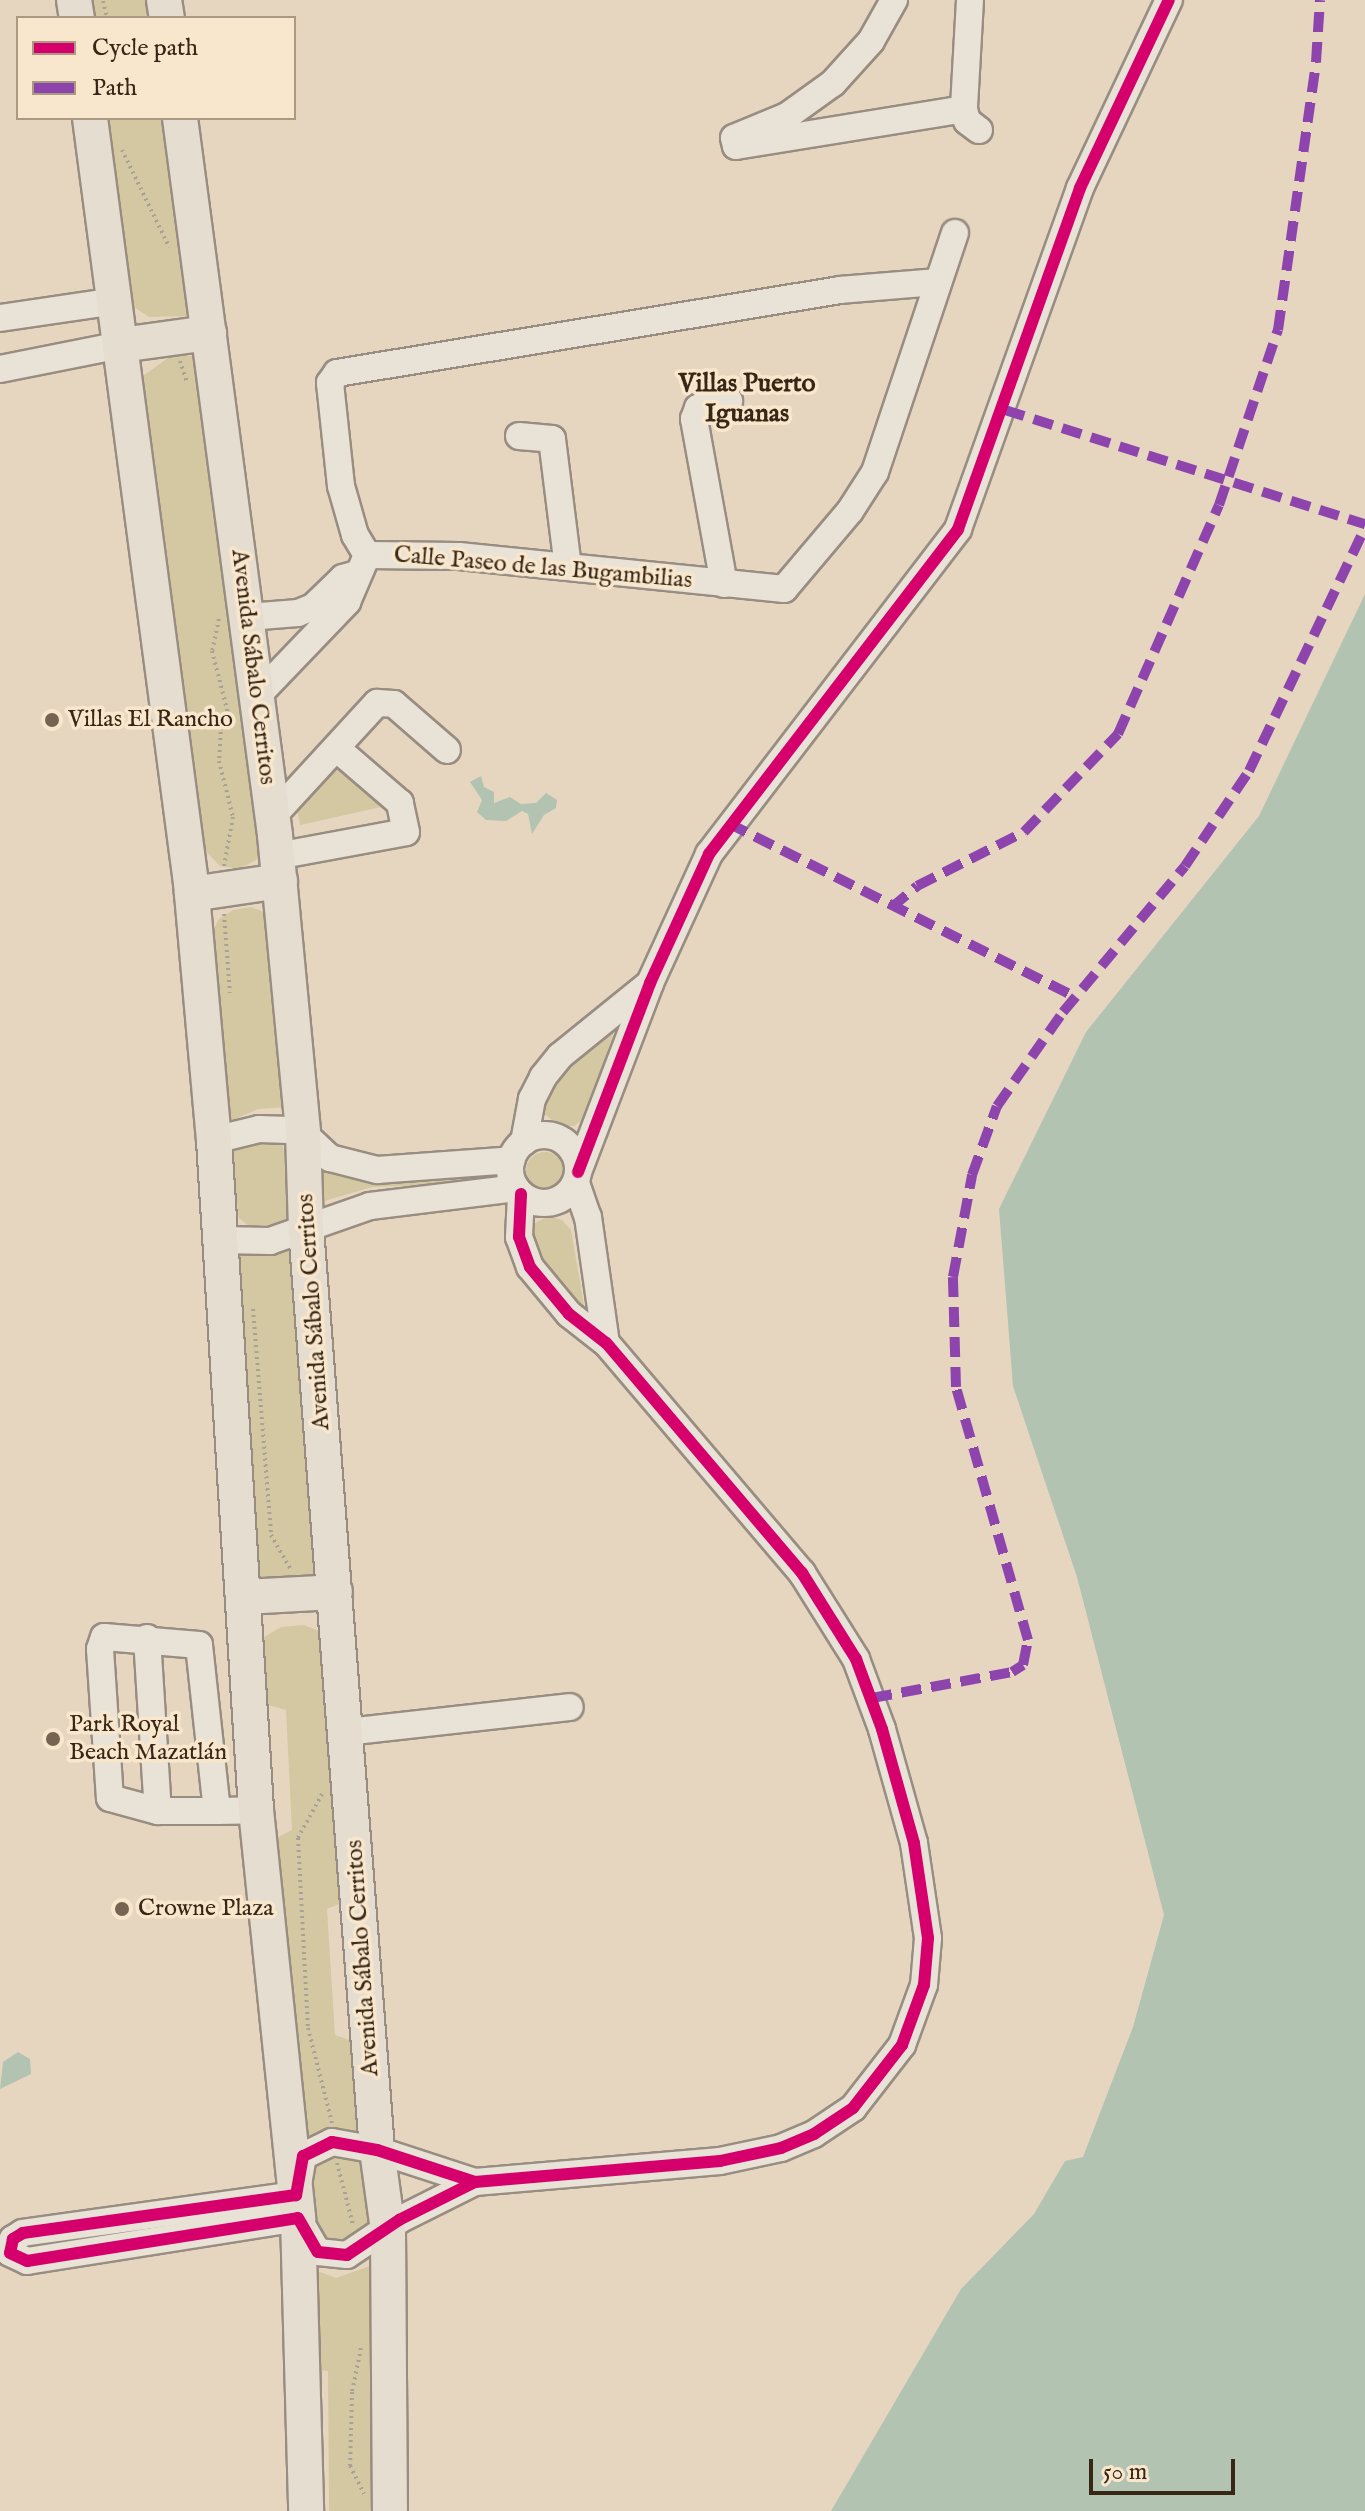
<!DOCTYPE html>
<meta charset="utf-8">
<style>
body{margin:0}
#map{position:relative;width:1365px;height:2511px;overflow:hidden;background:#e6d6c0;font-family:"IM FELL English",serif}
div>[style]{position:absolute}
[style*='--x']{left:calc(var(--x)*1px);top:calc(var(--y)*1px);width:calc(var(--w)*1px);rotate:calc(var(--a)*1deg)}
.green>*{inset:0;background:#d3c8a1;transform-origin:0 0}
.round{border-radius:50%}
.water>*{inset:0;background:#b2c3b1}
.path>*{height:4px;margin-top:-2px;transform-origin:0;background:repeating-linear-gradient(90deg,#a9a197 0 2px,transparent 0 6px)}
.roads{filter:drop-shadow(2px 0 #988d80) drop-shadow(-2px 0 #988d80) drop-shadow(0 2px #988d80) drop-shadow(0 -2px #988d80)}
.minor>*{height:26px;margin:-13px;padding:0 13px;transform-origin:13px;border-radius:13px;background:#e9e2d6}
.minor>.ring{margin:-13px;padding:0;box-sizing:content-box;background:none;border:26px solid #e9e2d6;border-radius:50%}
.major>*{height:34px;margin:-17px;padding:0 17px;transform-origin:17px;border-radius:17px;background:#e5ddd0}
.quiet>*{height:10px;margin-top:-5px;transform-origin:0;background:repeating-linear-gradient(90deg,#8e44ad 0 20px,transparent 0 30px)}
.cycleway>*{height:12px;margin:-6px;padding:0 6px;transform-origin:6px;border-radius:6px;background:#d6006c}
.dots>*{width:22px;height:22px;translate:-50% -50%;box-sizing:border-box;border:4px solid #f8e7cc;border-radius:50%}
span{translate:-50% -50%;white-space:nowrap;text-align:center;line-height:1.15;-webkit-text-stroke:7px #f8e7cc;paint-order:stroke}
.street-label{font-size:24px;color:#382616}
.poi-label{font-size:24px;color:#382616}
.left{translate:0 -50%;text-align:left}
.neighbourhood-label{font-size:26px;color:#382616;font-weight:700}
.legend{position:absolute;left:16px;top:16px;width:280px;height:104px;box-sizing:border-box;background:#f8e7cc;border:2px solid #ab9a83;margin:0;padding:10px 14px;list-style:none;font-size:24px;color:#382616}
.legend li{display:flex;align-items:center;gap:16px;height:40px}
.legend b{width:40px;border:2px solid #ab9a83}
.scale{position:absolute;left:1089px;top:2459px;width:146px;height:36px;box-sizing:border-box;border:4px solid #382616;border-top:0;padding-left:10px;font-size:24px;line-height:28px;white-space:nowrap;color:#382616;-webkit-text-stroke:6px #f8e7cc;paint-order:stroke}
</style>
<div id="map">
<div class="green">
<i style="left:94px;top:0;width:67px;height:18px"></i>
<i style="clip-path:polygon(109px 118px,176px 118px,190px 316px,149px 317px,134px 307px)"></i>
<i style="clip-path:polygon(172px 355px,194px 356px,205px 369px,269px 853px,239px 869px,220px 866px,201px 846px,143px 376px)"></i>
<i style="clip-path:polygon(340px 765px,390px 805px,300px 825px,297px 808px)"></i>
<i style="clip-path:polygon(251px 907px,267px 913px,290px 1107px,258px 1109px,233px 1120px,222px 1115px,208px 939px,219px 919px,233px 910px)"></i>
<i style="clip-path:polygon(619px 1016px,585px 1118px,574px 1126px,560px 1126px,543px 1113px,543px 1091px)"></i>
<i style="clip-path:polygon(282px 1137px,291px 1213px,282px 1223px,250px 1227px,239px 1218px,230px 1144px)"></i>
<i class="round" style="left:526px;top:1152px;width:38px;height:38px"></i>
<i style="clip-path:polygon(318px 1166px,491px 1174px,490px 1183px,372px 1187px,321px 1202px)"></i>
<i style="clip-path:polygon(549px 1216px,562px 1220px,571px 1230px,586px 1317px,554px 1285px,529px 1237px,535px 1223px)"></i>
<i style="clip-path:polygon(286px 1246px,298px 1252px,324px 1562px,316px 1581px,263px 1582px,255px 1572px,232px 1255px,242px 1249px)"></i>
<i style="clip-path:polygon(304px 1625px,324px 1633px,347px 1901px,327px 1909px,335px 2035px,358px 2043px,362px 2131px,358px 2138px,324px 2132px,300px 2141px,272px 1840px,292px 1830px,286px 1710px,265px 1704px,261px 1651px,264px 1637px,281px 1627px)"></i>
<i style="clip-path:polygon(319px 2154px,355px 2155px,363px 2163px,372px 2225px,342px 2252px,312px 2232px,307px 2168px)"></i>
<i style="clip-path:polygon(304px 2266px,336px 2278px,370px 2266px,381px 2413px,381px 2511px,329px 2511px,328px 2371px,309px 2369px)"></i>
</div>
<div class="water">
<i style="clip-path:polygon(1365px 594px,1365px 2511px,831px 2511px,961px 2289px,1034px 2214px,1065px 2161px,1083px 2157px,1133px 2027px,1164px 1915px,1077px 1577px,1013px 1386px,999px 1209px,1086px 1032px,1259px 816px)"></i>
<i style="clip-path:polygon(481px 776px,484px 787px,494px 792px,494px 803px,510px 797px,521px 804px,536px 803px,546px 793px,557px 800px,556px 808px,544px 815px,532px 834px,528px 814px,522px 811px,506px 821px,486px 820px,477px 812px,482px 800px,470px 782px)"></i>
<i style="clip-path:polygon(18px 2052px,30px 2059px,31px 2074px,0 2089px,3px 2062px)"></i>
</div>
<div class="path">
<i style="--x:103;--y:1;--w:17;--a:77"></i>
<i style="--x:122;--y:150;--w:108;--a:64.1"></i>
<i style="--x:180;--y:361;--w:23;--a:72"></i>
<i style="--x:219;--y:619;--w:33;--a:102"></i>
<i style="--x:212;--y:651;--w:68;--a:75.6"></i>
<i style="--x:229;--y:717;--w:12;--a:132"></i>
<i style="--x:221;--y:726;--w:35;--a:93"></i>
<i style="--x:219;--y:761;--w:58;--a:76"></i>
<i style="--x:233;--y:817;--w:50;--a:100.4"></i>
<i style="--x:224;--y:914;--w:79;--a:85.7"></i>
<i style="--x:253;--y:1309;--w:227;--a:85.4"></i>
<i style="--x:271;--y:1535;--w:40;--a:60.3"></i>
<i style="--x:322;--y:1794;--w:50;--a:118.6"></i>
<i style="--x:298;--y:1838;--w:190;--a:87"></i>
<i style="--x:308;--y:2028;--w:98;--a:75.8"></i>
<i style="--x:337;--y:2163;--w:64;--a:75.5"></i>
<i style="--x:361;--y:2348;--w:45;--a:101.6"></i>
<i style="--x:352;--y:2392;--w:74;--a:91.5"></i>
<i style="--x:350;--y:2466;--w:31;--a:63"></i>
</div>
<div class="roads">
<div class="minor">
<i style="--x:894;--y:0;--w:47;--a:119.3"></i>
<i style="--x:871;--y:41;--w:57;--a:132.1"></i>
<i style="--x:833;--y:83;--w:57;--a:144.3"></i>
<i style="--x:787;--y:116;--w:57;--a:157.5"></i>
<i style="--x:734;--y:138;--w:8;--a:76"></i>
<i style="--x:736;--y:146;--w:231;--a:-9.2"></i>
<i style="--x:970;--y:0;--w:109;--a:93.2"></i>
<i style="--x:964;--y:109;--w:12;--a:76"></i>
<i style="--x:967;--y:121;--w:15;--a:37"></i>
<i style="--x:0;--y:318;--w:116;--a:-8.4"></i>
<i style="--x:0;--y:369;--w:123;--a:-11.2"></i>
<i style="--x:519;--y:436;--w:33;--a:5"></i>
<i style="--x:552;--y:439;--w:129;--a:82.9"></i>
<i style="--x:367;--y:555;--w:92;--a:0.6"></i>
<i style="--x:459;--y:556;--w:327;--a:5.8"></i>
<i style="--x:784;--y:589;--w:102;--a:-49.8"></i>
<i style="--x:850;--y:511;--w:46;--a:-57.3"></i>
<i style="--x:875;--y:472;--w:252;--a:-71.5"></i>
<i style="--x:367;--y:555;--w:23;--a:-121"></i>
<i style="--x:355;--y:535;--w:51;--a:-105.9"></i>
<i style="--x:341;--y:486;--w:104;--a:-96.1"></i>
<i style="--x:330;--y:383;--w:12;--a:-55"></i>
<i style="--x:337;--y:373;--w:510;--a:-9.37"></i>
<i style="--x:840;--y:290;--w:98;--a:-4.7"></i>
<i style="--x:724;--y:584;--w:168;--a:-100.3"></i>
<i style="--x:694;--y:419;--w:12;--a:-70"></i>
<i style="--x:698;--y:408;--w:32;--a:-13"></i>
<i style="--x:248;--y:617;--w:50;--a:-4.6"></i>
<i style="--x:298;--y:613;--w:16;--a:-22"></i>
<i style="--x:313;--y:607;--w:42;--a:-44"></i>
<i style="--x:343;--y:578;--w:15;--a:-16"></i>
<i style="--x:256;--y:697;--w:132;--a:-46.2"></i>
<i style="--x:347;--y:602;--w:51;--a:-66.9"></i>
<i style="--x:273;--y:816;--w:154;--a:-47.4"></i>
<i style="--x:377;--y:703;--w:17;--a:3"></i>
<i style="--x:394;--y:704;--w:70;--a:41"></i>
<i style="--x:277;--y:856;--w:131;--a:-10.5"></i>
<i style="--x:406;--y:832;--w:30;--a:-102"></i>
<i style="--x:400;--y:803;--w:84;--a:-139.3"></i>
<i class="ring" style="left:510px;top:1135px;width:42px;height:42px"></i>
<i style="--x:214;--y:1140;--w:46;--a:-13.7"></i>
<i style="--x:259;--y:1129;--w:30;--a:2"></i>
<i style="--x:289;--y:1130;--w:14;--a:12"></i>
<i style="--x:303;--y:1133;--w:37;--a:43"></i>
<i style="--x:330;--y:1158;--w:49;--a:14.3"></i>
<i style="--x:377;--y:1170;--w:135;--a:-4.2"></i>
<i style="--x:524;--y:1142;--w:44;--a:-79.5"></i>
<i style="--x:532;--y:1099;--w:25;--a:-63"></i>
<i style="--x:543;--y:1077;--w:27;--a:-51"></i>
<i style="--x:560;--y:1056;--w:116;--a:-39"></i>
<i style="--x:578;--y:1172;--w:202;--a:-69.1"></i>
<i style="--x:650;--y:983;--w:142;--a:-65.4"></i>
<i style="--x:709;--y:854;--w:409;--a:-52.5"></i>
<i style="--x:958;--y:529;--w:362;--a:-70.3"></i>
<i style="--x:1080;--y:188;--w:208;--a:-64.7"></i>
<i style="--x:576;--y:1183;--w:36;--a:71"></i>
<i style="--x:588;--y:1217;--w:127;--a:81.9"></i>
<i style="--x:221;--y:1240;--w:49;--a:1.2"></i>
<i style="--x:270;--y:1241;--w:106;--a:-19.3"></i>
<i style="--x:370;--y:1206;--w:147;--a:-7"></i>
<i style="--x:147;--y:1638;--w:173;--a:86.4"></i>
<i style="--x:347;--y:1732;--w:224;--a:-6.4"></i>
<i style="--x:217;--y:1811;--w:167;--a:-96.2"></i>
<i style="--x:199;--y:1645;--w:95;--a:-175.2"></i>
<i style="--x:104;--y:1637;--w:13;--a:108"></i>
<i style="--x:100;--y:1649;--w:149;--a:86.2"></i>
<i style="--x:110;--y:1798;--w:50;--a:15.2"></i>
<i style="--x:158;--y:1811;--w:59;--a:0"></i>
<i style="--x:217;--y:1811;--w:39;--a:-1"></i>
<i style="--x:475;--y:2182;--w:103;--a:-161.9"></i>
<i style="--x:377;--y:2150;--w:46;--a:-169.9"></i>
<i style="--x:332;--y:2142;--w:32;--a:154"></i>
<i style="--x:303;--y:2156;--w:40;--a:100"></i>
<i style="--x:296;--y:2195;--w:276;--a:172.1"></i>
<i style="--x:23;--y:2233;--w:12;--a:149"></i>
<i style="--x:13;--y:2239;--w:14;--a:102"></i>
<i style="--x:10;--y:2253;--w:19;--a:25"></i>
<i style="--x:27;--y:2261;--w:274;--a:-9"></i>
<i style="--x:298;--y:2218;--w:39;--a:60"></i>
<i style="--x:318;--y:2252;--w:29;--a:6"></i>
<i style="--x:347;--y:2255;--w:63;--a:-33.9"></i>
<i style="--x:399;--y:2220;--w:85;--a:-26.6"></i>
<i style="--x:475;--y:2182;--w:246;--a:-4.9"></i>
<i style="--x:720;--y:2161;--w:62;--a:-12"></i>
<i style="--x:781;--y:2148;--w:36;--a:-23"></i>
<i style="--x:814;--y:2134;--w:47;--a:-33.7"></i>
<i style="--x:853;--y:2108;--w:80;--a:-52.1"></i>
<i style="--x:902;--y:2045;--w:64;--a:-69.9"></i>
<i style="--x:924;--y:1985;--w:47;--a:-85.1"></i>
<i style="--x:928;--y:1938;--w:96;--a:-98.4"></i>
<i style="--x:914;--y:1843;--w:118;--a:-105.7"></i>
<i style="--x:882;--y:1729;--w:75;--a:-110.4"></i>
<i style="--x:856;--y:1659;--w:102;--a:-122.1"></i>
<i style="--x:802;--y:1573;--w:302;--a:-130.4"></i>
<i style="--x:606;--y:1343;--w:47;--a:-141.9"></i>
<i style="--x:569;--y:1314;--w:61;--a:-129.7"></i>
<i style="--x:530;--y:1267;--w:32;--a:-110"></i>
<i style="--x:519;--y:1237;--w:43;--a:-87.3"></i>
</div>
<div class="major">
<i style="--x:74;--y:0;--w:18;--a:81"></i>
<i style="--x:164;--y:0;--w:18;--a:81"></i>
<i style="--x:90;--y:118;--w:772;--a:82.48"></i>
<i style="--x:191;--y:883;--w:258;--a:84.9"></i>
<i style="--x:214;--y:1140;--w:671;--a:86.41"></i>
<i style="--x:256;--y:1810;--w:410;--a:84.1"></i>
<i style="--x:298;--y:2218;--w:293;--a:88.4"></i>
<i style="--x:180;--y:118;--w:723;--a:82.45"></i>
<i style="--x:275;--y:835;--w:299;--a:84.6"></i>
<i style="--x:303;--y:1133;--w:96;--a:88.2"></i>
<i style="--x:306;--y:1229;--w:924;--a:85.59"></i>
<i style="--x:377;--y:2150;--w:81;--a:82.2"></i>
<i style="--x:388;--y:2230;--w:281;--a:89.6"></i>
<i style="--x:121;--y:345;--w:89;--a:-7.8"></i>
<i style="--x:192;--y:894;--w:89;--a:-8.4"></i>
<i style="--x:243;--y:1597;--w:92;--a:-3.1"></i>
</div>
</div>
<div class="quiet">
<i style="--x:1005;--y:410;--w:378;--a:17.6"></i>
<i style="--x:728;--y:823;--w:388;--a:26.6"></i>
<i style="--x:891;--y:908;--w:34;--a:-40"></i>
<i style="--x:917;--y:886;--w:120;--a:-26.8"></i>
<i style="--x:1024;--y:832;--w:136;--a:-46.2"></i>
<i style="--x:1118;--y:734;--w:250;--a:-66.2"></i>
<i style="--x:1219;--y:505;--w:185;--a:-71.4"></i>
<i style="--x:1278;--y:330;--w:271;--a:-81.9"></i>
<i style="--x:1316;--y:62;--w:62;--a:-86.3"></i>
<i style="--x:872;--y:1698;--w:142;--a:-10.5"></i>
<i style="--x:1012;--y:1672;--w:13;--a:-32"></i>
<i style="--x:1023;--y:1665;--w:25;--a:-79"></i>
<i style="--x:1028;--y:1640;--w:263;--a:-105.9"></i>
<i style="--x:956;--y:1387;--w:110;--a:-91.6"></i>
<i style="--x:953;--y:1277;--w:104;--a:-79.4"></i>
<i style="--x:972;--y:1175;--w:73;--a:-70.1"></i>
<i style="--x:997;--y:1106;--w:115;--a:-54.9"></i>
<i style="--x:1063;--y:1012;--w:190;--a:-50.1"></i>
<i style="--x:1185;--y:866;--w:115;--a:-56"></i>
<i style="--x:1249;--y:771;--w:269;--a:-64.5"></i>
</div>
<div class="cycleway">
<i style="--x:578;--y:1172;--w:202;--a:-69.1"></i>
<i style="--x:650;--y:983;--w:142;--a:-65.4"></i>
<i style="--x:709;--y:854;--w:409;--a:-52.5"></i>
<i style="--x:958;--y:529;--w:362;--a:-70.3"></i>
<i style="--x:1080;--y:188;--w:208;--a:-64.7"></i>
<i style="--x:475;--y:2182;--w:103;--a:-161.9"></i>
<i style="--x:377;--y:2150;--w:46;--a:-169.9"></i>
<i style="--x:332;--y:2142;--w:32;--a:154"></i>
<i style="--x:303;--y:2156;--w:40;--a:100"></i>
<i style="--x:296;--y:2195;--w:276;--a:172.1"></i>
<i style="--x:23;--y:2233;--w:12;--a:149"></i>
<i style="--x:13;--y:2239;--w:14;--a:102"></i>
<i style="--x:10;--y:2253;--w:19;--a:25"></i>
<i style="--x:27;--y:2261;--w:274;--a:-9"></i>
<i style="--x:298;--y:2218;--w:39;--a:60"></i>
<i style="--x:318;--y:2252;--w:29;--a:6"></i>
<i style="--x:347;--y:2255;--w:63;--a:-33.9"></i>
<i style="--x:399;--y:2220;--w:85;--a:-26.6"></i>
<i style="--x:475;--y:2182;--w:246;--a:-4.9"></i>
<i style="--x:720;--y:2161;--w:62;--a:-12"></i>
<i style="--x:781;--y:2148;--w:36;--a:-23"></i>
<i style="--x:814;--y:2134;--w:47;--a:-33.7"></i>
<i style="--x:853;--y:2108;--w:80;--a:-52.1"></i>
<i style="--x:902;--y:2045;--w:64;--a:-69.9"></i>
<i style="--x:924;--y:1985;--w:47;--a:-85.1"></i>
<i style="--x:928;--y:1938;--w:96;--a:-98.4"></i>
<i style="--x:914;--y:1843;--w:118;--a:-105.7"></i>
<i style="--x:882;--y:1729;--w:75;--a:-110.4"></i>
<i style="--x:856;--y:1659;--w:102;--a:-122.1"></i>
<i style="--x:802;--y:1573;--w:302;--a:-130.4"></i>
<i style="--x:606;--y:1343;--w:47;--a:-141.9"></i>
<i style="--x:569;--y:1314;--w:61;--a:-129.7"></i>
<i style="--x:530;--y:1267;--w:32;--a:-110"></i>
<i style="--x:519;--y:1237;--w:43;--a:-87.3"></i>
</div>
<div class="dots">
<i style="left:52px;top:720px;background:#756452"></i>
<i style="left:53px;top:1739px;background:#756452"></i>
<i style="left:122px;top:1909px;background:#756452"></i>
</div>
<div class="street-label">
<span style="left:543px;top:568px;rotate:5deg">Calle Paseo de las Bugambilias</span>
<span style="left:253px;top:667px;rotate:83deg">Avenida Sábalo Cerritos</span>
<span style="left:314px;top:1312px;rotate:-94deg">Avenida Sábalo Cerritos</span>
<span style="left:363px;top:1958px;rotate:-94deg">Avenida Sábalo Cerritos</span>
</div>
<div class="poi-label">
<span class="left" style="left:68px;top:720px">Villas El Rancho</span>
<span class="left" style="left:69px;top:1739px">Park Royal<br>Beach Mazatlán</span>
<span class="left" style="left:138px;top:1909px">Crowne Plaza</span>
</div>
<div class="neighbourhood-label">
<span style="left:747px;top:399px">Villas Puerto<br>Iguanas</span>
</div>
<ul class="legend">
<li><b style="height:10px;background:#d6006c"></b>Cycle path</li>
<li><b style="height:10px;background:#8e44ad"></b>Path</li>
</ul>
<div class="scale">50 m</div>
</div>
